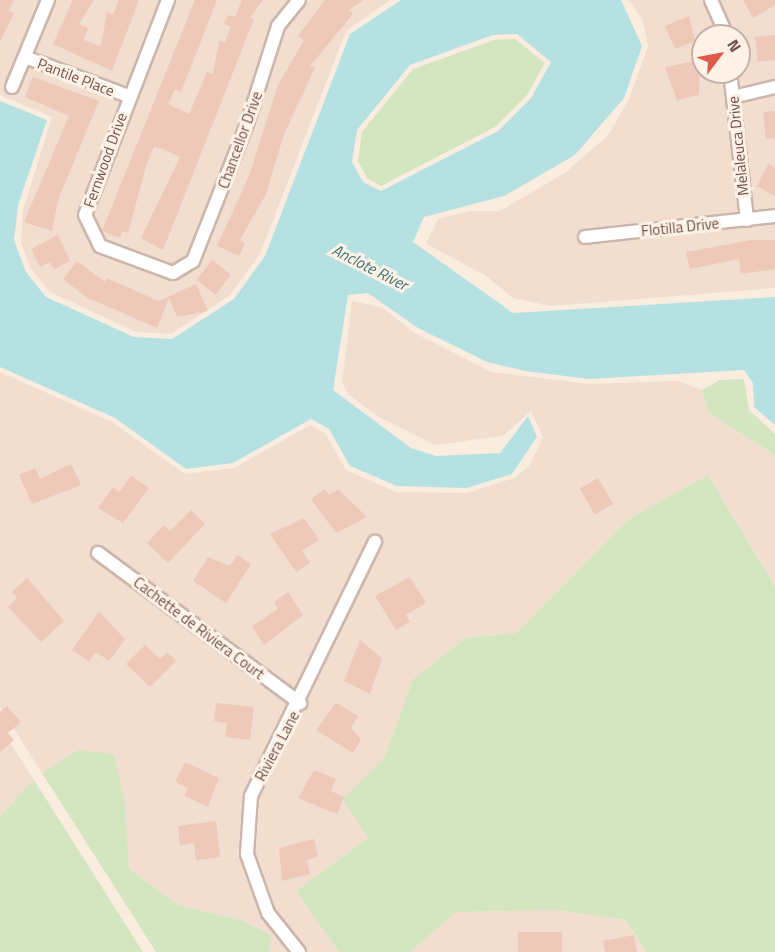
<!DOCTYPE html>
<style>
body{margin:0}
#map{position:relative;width:775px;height:952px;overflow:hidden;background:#faede0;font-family:"Titillium Web",sans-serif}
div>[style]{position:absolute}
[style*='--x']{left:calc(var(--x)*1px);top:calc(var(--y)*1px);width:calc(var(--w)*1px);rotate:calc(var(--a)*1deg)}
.residential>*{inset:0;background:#f1decf}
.green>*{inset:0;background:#d4e6c0}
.water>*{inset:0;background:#b6e1e2}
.building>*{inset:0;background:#eec8b9;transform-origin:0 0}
.roads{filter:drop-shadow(2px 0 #ccb6ab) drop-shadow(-2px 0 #ccb6ab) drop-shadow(0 2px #ccb6ab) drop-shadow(0 -2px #ccb6ab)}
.street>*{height:12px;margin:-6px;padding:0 6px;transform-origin:6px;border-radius:6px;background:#fff}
span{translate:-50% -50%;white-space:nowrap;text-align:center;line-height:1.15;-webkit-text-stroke:6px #fef1e5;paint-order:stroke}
.street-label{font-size:15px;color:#6f5249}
.water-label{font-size:16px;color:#42787b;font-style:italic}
.north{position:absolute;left:691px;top:24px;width:60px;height:60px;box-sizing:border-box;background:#fef1e5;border:2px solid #c5b1a7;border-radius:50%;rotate:58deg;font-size:16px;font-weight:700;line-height:24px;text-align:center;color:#6f5249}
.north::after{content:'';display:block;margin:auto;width:21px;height:27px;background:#de5b4b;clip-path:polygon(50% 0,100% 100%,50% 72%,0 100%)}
</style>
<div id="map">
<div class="residential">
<i style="clip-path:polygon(0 0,390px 0,346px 31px,260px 254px,230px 295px,171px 334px,136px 332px,50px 292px,31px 269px,21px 243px,23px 210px,52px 117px,0 95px)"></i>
<i style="clip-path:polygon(evenodd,629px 0,775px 0,775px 288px,551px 306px,513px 298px,485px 275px,426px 244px,438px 219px,470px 211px,500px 211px,566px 172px,608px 135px,629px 99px,648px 46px,643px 21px,629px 0,703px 36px,739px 36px,739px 72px,703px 72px,703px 36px)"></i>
<i style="clip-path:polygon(352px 301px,381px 307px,415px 333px,492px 372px,588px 384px,678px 381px,702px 390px,708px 412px,775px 455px,775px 587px,708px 475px,629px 519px,516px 633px,466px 638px,413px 679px,384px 759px,344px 799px,368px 838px,296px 891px,339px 952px,270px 952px,271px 935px,241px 920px,178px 905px,129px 869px,125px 802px,78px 750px,42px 773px,0 707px,0 372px,112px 422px,185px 474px,234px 468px,310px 425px,325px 433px,346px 470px,396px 492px,467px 493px,514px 478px,529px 466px,543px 437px,531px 411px,503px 436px,435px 445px,379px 417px,349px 395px,342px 383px)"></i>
<i style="clip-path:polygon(0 727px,34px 780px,0 816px)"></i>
<i style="clip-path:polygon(555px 910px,625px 920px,647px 952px,410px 952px,456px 912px)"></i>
</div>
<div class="green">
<i style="clip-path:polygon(515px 39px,545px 63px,527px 95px,495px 127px,381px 186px,367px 178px,358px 161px,362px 132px,413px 69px,494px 40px)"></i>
<i style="clip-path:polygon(744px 379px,749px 410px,775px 434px,775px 455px,708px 412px,702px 390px,720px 380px)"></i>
<i style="clip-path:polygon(708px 475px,775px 587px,775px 952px,647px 952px,625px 920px,555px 910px,456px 912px,410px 952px,339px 952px,296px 891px,368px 838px,343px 799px,384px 759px,413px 679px,466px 638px,516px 633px,629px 519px)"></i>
<i style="clip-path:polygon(78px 750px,114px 754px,125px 802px,129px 869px,178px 905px,241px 920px,271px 935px,270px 952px,156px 952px,42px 773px)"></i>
<i style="clip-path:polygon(34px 780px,143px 952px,0 952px,0 816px)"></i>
</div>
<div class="water">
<i style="clip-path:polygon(evenodd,401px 0,621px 0,642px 46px,624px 98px,575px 155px,504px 196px,424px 217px,413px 242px,513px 313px,775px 297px,775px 425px,754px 407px,753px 383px,744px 370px,589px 379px,525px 371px,487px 362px,418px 328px,368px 293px,348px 295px,333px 390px,411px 448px,436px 456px,500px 453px,528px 416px,537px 437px,512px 474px,467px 488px,397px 486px,350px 466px,329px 429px,311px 419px,233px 463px,186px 469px,115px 418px,0 367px,0 101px,47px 120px,18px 205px,14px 240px,26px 272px,46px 297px,134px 337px,172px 339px,234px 299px,265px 256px,350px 34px,401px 0,517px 34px,551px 62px,531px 98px,498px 131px,381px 191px,363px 182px,352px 162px,357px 130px,410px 65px,493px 35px,517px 34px)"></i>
</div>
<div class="building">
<i style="clip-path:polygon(0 0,14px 0,9px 11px,14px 13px,0 42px)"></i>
<i style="clip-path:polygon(73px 0,94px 0,79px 24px,88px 28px,84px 40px,101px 46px,107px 12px,113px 15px,119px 0,139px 0,112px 71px,53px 44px)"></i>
<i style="clip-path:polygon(195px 0,217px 0,181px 92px,175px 89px,168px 104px,189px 114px,207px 72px,213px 74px,219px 40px,225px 42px,231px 27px,224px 24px,228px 15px,235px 17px,242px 0,263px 0,250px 17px,254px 19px,163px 250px,141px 238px,180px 157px,160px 148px,154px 147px,147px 163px,128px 233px,122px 231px,120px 238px,102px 231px)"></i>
<i style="clip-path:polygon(325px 0,364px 0,349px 10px,353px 14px,310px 66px,315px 68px,284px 134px,266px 194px,240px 240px,245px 243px,239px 256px,217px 246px,249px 176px,278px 85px,304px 40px,298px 36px)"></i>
<i style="clip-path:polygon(743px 0,775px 0,775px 5px,753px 18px)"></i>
<i style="clip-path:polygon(689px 16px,695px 41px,675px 49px,665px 26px)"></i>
<i style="clip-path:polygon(775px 35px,775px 60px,758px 62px,755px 37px)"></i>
<i style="clip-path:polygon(700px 60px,699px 95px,677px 100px,665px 67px)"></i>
<i style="clip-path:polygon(33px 77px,99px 101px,58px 200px,52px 231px,24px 222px,69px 116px,25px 97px)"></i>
<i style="clip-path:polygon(775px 111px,775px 138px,766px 139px,763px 112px)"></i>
<i style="clip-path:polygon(768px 164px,775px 168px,775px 196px,757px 186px)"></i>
<i style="clip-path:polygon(58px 235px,70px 261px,54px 269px,50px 262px,40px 267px,31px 249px)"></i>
<i style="clip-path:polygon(752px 240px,775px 240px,775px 269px,741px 274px,739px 259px,690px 269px,686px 252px)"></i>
<i style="left:212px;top:260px;width:24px;height:25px;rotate:38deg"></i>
<i style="clip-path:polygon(77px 261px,105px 282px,106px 278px,159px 301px,196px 284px,208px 311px,177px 317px,169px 298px,157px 328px,86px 297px,63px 279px)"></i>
<i style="clip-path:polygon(71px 464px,81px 485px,32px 504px,19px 475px,35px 468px,40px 479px)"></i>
<i style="clip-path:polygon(131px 476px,149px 488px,123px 523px,98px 508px,113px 487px,119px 492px)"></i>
<i style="left:598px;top:478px;width:30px;height:21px;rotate:60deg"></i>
<i style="clip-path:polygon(325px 489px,329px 495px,338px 489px,367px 517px,336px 533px,311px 499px)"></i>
<i style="clip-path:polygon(191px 510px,205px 524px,168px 563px,147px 543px,164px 525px,170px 531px)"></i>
<i style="clip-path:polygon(304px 518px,319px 540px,302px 551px,310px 563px,296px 572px,270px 534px)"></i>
<i style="clip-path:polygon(237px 555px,251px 564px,226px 603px,193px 581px,208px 557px,230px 566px)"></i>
<i style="clip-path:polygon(410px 577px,426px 603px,406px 615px,410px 622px,396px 630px,375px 596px)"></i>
<i style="clip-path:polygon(27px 578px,64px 621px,41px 642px,8px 607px,17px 598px,12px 592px)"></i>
<i style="clip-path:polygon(288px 592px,303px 615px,264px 645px,252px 626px,278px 609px,274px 602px)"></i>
<i style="clip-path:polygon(99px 612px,125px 639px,109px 661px,96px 652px,89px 661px,72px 650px)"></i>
<i style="clip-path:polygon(360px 640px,382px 658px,370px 694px,344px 681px)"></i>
<i style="clip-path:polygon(145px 645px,160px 659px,167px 652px,176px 661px,150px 687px,126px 664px)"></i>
<i style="clip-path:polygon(216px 703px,254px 707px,250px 740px,225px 737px,227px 723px,214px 721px)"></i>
<i style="clip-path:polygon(336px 703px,358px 716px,351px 728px,361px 740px,353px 753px,316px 730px)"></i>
<i style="clip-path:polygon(7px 706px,21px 722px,8px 733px,14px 740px,0 752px,0 712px)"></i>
<i style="clip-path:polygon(185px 762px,219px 778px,208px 807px,184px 796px,188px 788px,175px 782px)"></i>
<i style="clip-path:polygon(314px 770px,336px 779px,331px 791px,344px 797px,337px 814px,298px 798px)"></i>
<i style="clip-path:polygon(216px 821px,220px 857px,196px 860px,194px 843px,180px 845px,178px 826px)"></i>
<i style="clip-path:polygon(314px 839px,318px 857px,307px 860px,310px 874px,282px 881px,279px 848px)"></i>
<i style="left:518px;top:932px;width:44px;height:20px"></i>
<i style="clip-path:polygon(634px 935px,637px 952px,605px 952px,603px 941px)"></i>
</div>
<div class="roads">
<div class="street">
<i style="--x:168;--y:0;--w:230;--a:111.1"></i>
<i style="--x:85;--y:215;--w:34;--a:64"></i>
<i style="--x:100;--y:246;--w:78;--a:20.3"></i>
<i style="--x:173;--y:273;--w:23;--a:-31"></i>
<i style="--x:193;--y:261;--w:147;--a:-68.5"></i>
<i style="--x:247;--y:124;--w:103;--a:-72.4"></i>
<i style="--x:278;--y:26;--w:33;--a:-51"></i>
<i style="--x:711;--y:0;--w:39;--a:66"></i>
<i style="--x:25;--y:57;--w:110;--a:20.7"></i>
<i style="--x:730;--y:72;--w:149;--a:83.4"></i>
<i style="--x:12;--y:87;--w:94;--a:-67.5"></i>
<i style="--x:733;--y:97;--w:43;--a:-13.4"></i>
<i style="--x:585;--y:237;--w:191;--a:-6.3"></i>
<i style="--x:98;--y:553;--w:252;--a:36.6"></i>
<i style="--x:299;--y:952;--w:50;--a:-128.5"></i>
<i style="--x:268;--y:913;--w:63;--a:-109.6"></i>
<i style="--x:247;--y:854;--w:58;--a:-86.1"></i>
<i style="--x:251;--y:796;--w:283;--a:-64"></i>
</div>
</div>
<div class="street-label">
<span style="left:76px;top:77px;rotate:21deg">Pantile Place</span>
<span style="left:240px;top:140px;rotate:-70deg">Chancellor Drive</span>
<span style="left:738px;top:146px;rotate:-96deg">Melaleuca Drive</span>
<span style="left:105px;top:160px;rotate:-70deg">Fernwood Drive</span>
<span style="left:680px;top:227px;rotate:-6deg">Flotilla Drive</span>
<span style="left:199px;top:628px;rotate:37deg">Cachette de Riviera Court</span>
<span style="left:277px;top:746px;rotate:-62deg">Riviera Lane</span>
</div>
<div class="water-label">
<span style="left:370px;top:267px;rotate:27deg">Anclote River</span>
</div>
<div class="north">N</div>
</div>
